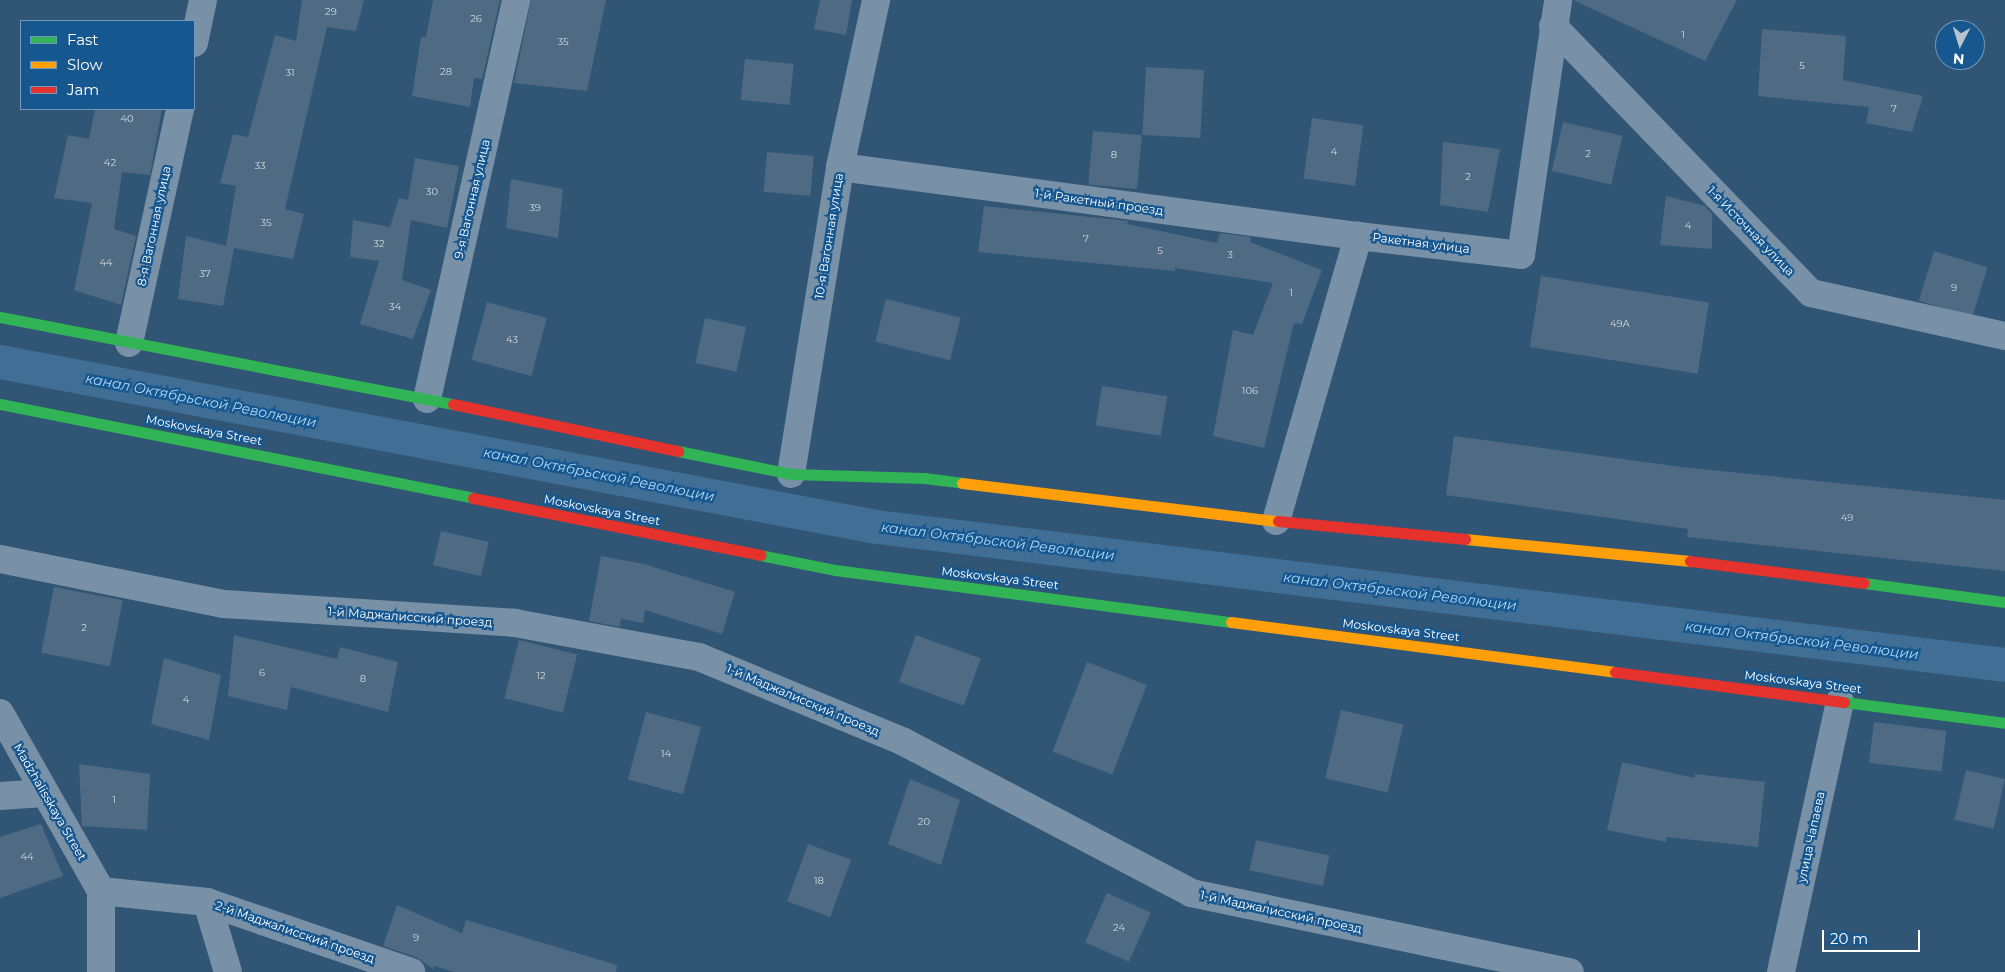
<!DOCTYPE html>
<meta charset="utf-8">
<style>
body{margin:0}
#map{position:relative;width:2005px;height:972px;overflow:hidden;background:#315574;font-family:Montserrat,sans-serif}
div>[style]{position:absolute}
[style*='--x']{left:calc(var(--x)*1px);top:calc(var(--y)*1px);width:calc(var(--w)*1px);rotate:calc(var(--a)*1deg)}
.canal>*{height:34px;margin:-17px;padding:0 17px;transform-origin:17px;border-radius:17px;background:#406e95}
.building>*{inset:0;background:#4e6b83;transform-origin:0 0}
.street>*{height:28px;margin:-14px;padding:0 14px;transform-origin:14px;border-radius:14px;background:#7891a7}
.fast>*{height:11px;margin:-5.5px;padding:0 5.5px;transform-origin:5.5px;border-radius:5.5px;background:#30b455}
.slow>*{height:11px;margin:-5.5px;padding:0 5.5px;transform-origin:5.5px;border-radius:5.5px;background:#ff9f0a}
.jam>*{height:11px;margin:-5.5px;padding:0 5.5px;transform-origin:5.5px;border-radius:5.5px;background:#e5322d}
span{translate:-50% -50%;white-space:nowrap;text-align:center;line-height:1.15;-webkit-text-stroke:4.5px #16578f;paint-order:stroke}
.number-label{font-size:10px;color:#d3dae0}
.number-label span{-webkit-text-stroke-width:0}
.street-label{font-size:12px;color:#fff}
.water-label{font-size:14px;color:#aed7f7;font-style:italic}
.legend{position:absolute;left:20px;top:20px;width:175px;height:90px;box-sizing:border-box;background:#16578f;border:1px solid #739abc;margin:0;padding:6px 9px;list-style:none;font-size:15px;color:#fff}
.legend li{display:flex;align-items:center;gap:10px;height:25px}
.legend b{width:25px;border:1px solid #739abc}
.north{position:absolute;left:1935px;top:20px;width:50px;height:50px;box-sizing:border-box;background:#16578f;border:1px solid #739abc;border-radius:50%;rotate:185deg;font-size:14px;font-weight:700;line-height:20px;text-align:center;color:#fff}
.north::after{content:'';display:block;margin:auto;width:18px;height:22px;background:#b7c4ce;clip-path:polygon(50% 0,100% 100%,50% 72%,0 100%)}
.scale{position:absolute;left:1822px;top:930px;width:98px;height:22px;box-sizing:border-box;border:2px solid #fff;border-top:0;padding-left:6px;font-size:15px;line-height:18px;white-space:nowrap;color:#fff;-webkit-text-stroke:4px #16578f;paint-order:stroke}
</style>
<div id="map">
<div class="canal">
<i style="--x:0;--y:362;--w:892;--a:10.66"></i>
<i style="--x:877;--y:527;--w:1136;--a:6.97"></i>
</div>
<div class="building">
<i style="clip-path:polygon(302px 0,364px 0,356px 31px,327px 27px,285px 209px,304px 214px,293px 259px,234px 248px,223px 306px,178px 299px,186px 236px,226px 246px,236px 186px,220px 183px,233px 134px,248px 137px,275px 35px,296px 41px)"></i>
<i style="clip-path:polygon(433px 0,500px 0,482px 79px,474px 78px,470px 107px,412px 96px,421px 37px,426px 37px)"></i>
<i style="clip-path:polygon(531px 0,606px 0,587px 91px,514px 83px)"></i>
<i style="clip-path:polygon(820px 0,852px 0,846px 35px,814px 29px)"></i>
<i style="clip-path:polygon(1573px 0,1737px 0,1705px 61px)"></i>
<i style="clip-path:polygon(1762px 29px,1846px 36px,1843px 80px,1923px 96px,1912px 132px,1866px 123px,1869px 107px,1758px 96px)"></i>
<i style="left:745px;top:59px;width:49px;height:41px;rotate:6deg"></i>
<i style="left:1146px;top:67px;width:58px;height:68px;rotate:3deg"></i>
<i style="clip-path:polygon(95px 109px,162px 109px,150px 175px,122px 172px,114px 229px,136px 236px,121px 305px,74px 290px,92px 203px,54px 198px,68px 135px,89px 139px)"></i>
<i style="left:1312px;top:118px;width:52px;height:61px;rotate:8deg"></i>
<i style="left:1563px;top:122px;width:61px;height:50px;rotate:13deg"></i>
<i style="left:1093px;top:131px;width:49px;height:54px;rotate:5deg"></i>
<i style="clip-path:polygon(1443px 142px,1500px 149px,1488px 212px,1440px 205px)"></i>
<i style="left:767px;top:152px;width:47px;height:40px;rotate:5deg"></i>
<i style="clip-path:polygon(415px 158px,459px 166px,447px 228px,411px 220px,402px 280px,431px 290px,413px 339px,360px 324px,379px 261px,350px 257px,353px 220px,390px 227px,399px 198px,408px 200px)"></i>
<i style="clip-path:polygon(511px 179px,563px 189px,558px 238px,506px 228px)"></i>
<i style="clip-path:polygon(1666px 196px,1705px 206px,1712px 214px,1712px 249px,1660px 245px)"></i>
<i style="clip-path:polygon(984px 206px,1128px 221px,1127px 224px,1217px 243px,1220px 233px,1251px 237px,1250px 242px,1322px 270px,1302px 324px,1294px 323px,1264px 448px,1213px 436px,1233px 330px,1253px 335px,1273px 283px,1175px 268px,1175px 271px,978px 252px)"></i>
<i style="left:1934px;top:251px;width:56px;height:52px;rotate:17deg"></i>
<i style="left:1541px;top:276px;width:170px;height:72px;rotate:9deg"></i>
<i style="left:886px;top:299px;width:77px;height:44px;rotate:14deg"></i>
<i style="left:487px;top:302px;width:62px;height:60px;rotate:15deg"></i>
<i style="left:705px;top:318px;width:42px;height:46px;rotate:12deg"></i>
<i style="left:1102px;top:386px;width:66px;height:40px;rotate:9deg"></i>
<i style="clip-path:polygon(1454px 436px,1681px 467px,2005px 500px,2005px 571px,1687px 537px,1688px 529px,1446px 495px)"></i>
<i style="left:441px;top:531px;width:49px;height:35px;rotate:13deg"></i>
<i style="clip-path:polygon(601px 556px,644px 564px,735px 592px,722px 634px,645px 610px,643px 623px,621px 619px,620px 627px,589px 621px)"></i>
<i style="left:54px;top:587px;width:70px;height:67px;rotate:11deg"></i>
<i style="clip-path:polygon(234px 635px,337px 659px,340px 647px,398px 662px,388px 712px,291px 687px,287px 710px,228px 696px)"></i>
<i style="left:916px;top:635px;width:69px;height:50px;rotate:20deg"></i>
<i style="left:519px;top:640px;width:60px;height:60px;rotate:14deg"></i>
<i style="clip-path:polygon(164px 658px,221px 675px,209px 740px,151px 724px)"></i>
<i style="left:1087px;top:662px;width:64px;height:96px;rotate:21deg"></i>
<i style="left:1341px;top:710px;width:64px;height:70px;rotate:13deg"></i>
<i style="left:646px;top:712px;width:57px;height:70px;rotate:15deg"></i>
<i style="left:1874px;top:722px;width:73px;height:41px;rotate:7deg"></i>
<i style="clip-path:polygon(1622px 762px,1695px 778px,1695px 774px,1765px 782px,1758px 847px,1667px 837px,1666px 842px,1607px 830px)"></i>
<i style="clip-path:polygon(79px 764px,150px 774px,147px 830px,82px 826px)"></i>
<i style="left:1966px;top:770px;width:40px;height:51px;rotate:13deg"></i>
<i style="clip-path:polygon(910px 779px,960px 800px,941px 865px,888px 844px)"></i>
<i style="clip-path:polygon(41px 824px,63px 876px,0 898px,0 837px)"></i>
<i style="left:1256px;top:840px;width:75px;height:31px;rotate:12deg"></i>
<i style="left:808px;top:844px;width:46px;height:61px;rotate:20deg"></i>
<i style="left:1107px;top:893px;width:48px;height:54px;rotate:24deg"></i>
<i style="clip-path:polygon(397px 905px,462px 933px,466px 920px,617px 965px,616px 972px,454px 972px,434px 966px,433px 969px,416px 957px,383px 946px)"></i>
</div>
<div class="street">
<i style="--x:1553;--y:26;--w:371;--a:46"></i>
<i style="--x:1811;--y:293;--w:199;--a:12.5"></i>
<i style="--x:194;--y:43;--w:44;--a:-78.2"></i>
<i style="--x:840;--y:167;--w:523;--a:7.59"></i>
<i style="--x:129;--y:343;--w:239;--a:-77.7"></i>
<i style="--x:427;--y:399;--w:409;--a:-77.4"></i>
<i style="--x:791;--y:474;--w:311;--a:-80.9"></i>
<i style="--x:840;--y:167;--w:171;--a:-77.8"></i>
<i style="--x:1276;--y:521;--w:297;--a:-73.9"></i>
<i style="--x:1358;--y:236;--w:164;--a:6.6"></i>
<i style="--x:1521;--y:255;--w:258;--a:-81.7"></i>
<i style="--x:0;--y:559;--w:228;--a:11.4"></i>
<i style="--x:224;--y:604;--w:292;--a:3.7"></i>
<i style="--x:515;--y:623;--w:187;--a:10.5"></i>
<i style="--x:699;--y:657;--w:220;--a:22.5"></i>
<i style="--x:902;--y:741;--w:327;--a:27.7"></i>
<i style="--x:1191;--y:893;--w:387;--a:11.8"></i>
<i style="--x:0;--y:713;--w:205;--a:60.4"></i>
<i style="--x:0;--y:796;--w:44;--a:-3.9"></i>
<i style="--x:101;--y:891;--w:107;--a:5.9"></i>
<i style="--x:207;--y:902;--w:216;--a:18.9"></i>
<i style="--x:207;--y:902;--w:73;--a:73.3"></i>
<i style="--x:101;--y:972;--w:81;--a:-90"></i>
<i style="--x:1781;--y:972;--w:277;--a:-77.7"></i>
</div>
<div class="fast">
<i style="--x:0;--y:317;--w:461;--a:10.9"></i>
<i style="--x:0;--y:404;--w:482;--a:11.2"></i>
<i style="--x:678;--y:451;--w:115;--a:11.5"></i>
<i style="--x:791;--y:474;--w:133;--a:1.7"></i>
<i style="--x:924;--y:478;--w:38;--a:7"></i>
<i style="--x:760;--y:555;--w:76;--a:11.3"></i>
<i style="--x:835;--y:570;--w:399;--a:7.5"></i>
<i style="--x:1864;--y:583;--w:142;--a:7.7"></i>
<i style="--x:1844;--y:702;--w:162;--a:7.4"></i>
</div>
<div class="slow">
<i style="--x:962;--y:483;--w:318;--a:6.9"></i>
<i style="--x:1465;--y:539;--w:226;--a:5.6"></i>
<i style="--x:1231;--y:622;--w:387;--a:7.4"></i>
</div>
<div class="jam">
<i style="--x:453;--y:404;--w:230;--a:11.8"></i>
<i style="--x:473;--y:498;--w:293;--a:11.2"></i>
<i style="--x:1278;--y:521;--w:188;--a:5.5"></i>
<i style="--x:1690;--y:561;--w:175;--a:7.2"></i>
<i style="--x:1615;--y:672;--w:231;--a:7.5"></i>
</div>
<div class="number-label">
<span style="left:331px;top:12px">29</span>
<span style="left:476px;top:19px">26</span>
<span style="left:1683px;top:35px">1</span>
<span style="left:563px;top:42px">35</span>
<span style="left:1802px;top:66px">5</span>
<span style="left:446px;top:72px">28</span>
<span style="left:290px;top:73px">31</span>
<span style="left:1894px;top:109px">7</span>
<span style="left:127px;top:119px">40</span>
<span style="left:1334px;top:152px">4</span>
<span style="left:1588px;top:154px">2</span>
<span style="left:1114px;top:155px">8</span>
<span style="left:110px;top:163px">42</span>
<span style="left:260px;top:166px">33</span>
<span style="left:1468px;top:177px">2</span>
<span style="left:432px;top:192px">30</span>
<span style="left:535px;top:208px">39</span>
<span style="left:266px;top:223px">35</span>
<span style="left:1688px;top:226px">4</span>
<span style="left:1086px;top:239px">7</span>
<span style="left:379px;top:244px">32</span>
<span style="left:1160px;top:251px">5</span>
<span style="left:1230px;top:255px">3</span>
<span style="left:106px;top:263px">44</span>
<span style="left:205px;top:274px">37</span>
<span style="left:1954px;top:288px">9</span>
<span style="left:1291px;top:293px">1</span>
<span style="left:395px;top:307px">34</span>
<span style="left:1620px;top:324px">49А</span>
<span style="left:512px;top:340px">43</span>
<span style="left:1250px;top:391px">106</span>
<span style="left:1847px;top:518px">49</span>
<span style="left:84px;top:628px">2</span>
<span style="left:262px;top:673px">6</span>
<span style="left:541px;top:676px">12</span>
<span style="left:363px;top:679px">8</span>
<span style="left:186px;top:700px">4</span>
<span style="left:666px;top:754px">14</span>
<span style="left:114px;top:800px">1</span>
<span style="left:924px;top:822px">20</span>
<span style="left:27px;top:857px">44</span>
<span style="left:819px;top:881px">18</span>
<span style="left:1119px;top:928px">24</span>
<span style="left:416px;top:938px">9</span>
</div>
<div class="street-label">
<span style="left:472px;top:199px;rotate:-77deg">9-я Вагонная улица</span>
<span style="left:1099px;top:202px;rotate:8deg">1-й Ракетный проезд</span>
<span style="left:154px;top:226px;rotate:-78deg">8-я Вагонная улица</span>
<span style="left:1751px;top:231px;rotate:46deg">1-я Источная улица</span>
<span style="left:829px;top:236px;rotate:-81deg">10-я Вагонная улица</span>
<span style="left:1421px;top:243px;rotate:7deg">Ракетная улица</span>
<span style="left:204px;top:430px;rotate:11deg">Moskovskaya Street</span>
<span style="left:602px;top:510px;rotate:11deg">Moskovskaya Street</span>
<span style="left:1000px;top:578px;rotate:7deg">Moskovskaya Street</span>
<span style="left:410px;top:617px;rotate:4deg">1-й Маджалисский проезд</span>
<span style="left:1401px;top:630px;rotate:7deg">Moskovskaya Street</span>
<span style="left:1803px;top:682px;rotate:7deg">Moskovskaya Street</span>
<span style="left:803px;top:700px;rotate:23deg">1-й Маджалисский проезд</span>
<span style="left:50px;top:802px;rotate:60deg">Madzhalisskaya Street</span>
<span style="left:1811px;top:837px;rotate:-78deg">улица Чапаева</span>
<span style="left:1281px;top:912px;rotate:12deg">1-й Маджалисский проезд</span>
<span style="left:295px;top:932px;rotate:19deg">2-й Маджалисский проезд</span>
</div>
<div class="water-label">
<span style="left:201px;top:400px;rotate:11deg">канал Октябрьской Революции</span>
<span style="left:599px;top:474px;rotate:11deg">канал Октябрьской Революции</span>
<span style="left:998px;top:541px;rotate:7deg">канал Октябрьской Революции</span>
<span style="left:1400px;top:591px;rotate:7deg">канал Октябрьской Революции</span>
<span style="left:1802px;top:640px;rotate:7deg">канал Октябрьской Революции</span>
</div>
<ul class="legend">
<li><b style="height:6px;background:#30b455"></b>Fast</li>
<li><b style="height:6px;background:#ff9f0a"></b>Slow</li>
<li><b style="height:6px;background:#e5322d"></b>Jam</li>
</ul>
<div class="north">N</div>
<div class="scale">20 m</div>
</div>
